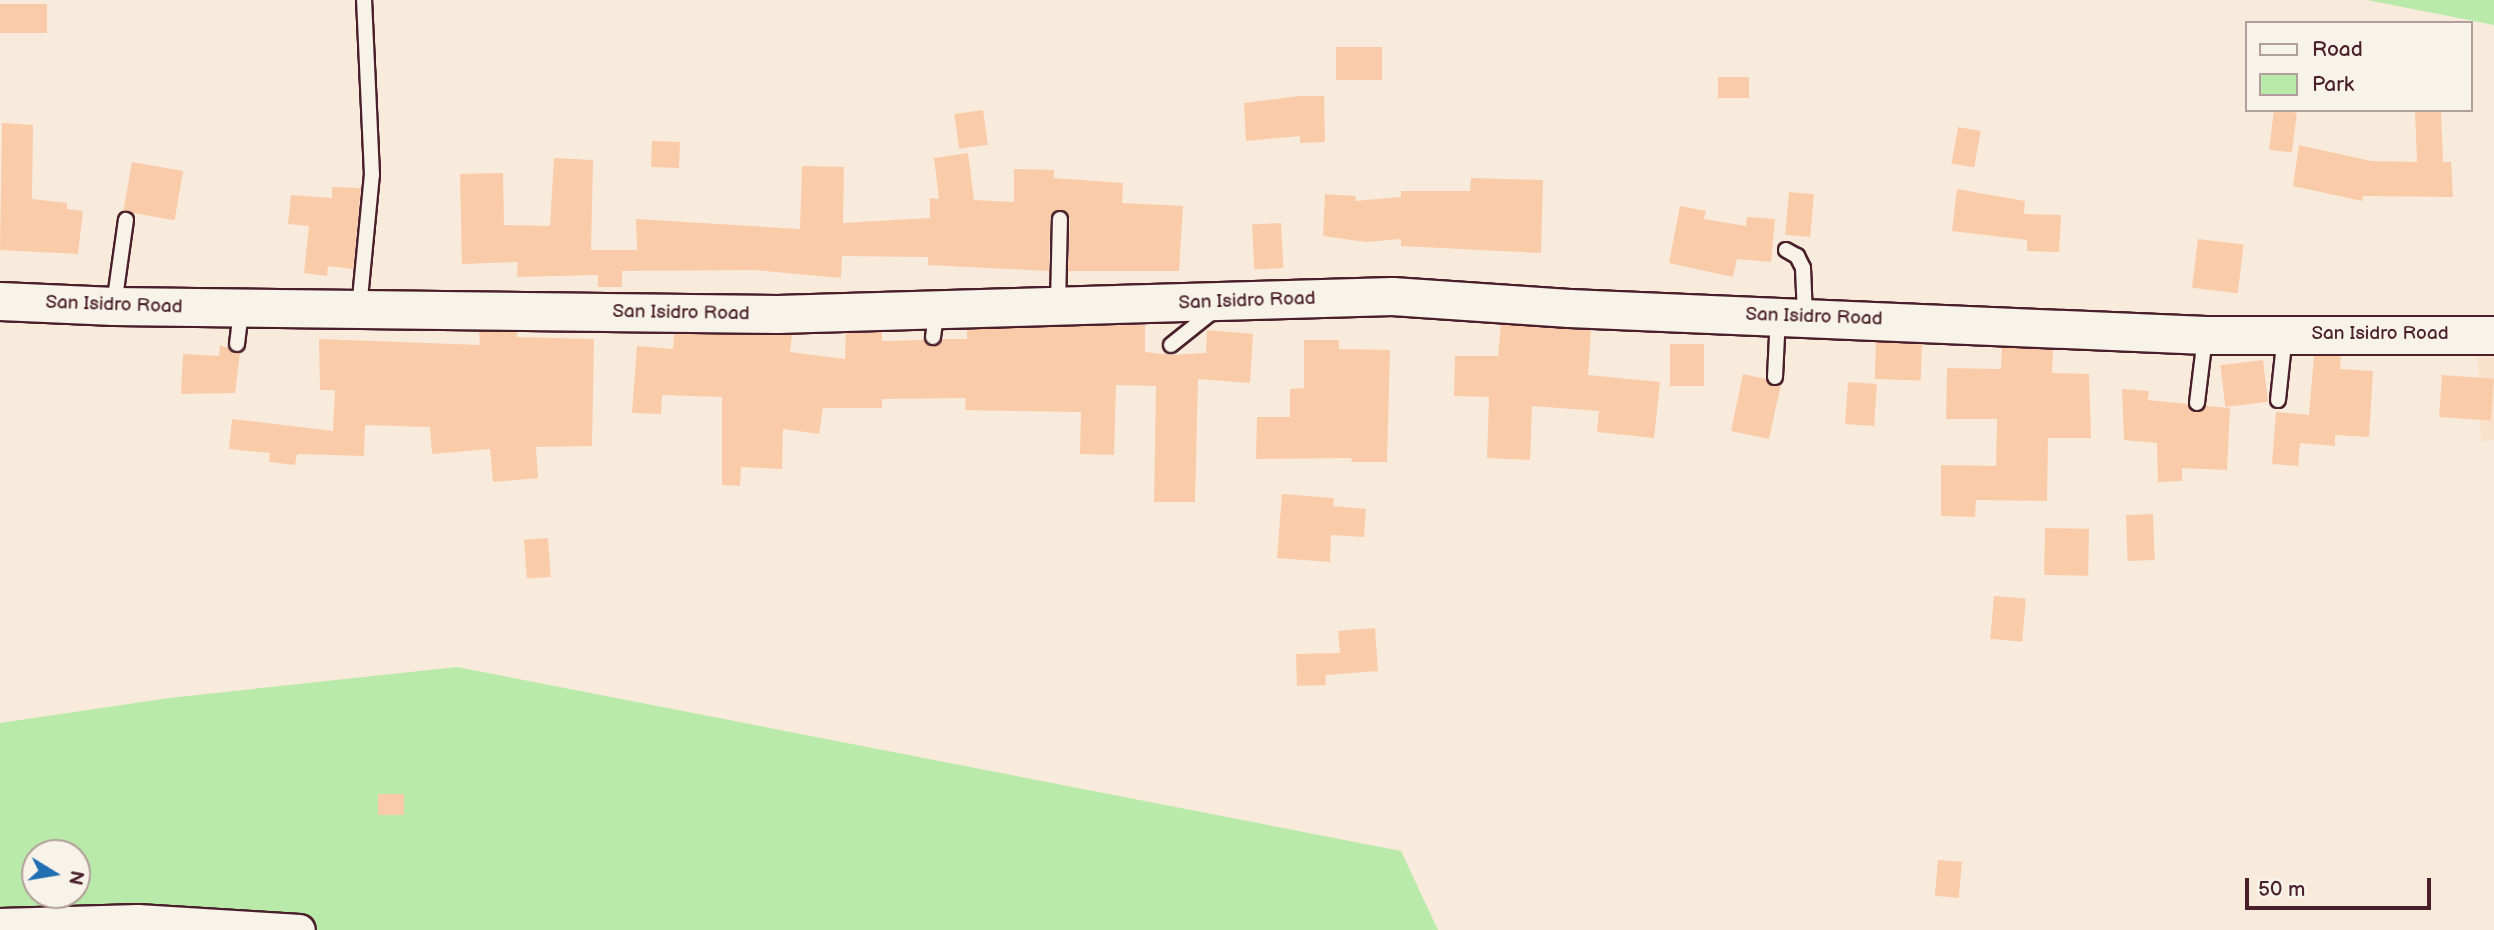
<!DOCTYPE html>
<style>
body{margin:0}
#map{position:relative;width:2494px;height:930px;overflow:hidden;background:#f8ebdb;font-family:"Balsamiq Sans",sans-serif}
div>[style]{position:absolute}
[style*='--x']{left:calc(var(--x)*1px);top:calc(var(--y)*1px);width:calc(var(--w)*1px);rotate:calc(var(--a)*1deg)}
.built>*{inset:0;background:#f9e1cc}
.green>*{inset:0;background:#b9eaa9}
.building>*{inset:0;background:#facba9;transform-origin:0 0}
.roads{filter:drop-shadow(2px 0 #4a1f2b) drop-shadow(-2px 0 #4a1f2b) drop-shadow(0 2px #4a1f2b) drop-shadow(0 -2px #4a1f2b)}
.service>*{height:14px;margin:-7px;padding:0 7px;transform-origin:7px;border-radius:7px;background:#f7f3e8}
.minor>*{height:30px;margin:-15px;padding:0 15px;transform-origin:15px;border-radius:15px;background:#f7f3e8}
.tertiary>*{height:37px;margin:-18.5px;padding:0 18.5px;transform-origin:18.5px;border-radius:18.5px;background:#f7f3e8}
span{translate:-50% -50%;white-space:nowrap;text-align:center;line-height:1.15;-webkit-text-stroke:7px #f7f3e8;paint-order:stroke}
.street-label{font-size:19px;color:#4a1f2b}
.legend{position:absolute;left:2245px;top:21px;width:228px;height:91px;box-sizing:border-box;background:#f7f3e8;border:2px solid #b29e9c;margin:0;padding:9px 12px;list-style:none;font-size:21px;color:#4a1f2b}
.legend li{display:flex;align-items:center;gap:14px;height:35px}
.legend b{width:35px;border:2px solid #b29e9c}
.north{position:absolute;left:21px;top:839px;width:70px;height:70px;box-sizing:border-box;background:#f7f3e8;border:2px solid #b29e9c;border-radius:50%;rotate:101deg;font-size:19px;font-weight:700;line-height:28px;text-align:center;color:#4a1f2b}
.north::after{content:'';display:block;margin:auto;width:24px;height:32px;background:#1f6fb2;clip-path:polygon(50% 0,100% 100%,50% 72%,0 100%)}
.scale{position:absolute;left:2245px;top:878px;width:186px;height:32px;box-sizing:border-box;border:4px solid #4a1f2b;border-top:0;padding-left:9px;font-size:21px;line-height:24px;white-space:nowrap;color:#4a1f2b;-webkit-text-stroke:5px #f7f3e8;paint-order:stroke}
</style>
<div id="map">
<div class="built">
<i style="clip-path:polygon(2494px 356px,2494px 440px,2481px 441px,2478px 357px)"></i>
</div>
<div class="green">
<i style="clip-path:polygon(2367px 0,2494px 0,2494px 25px)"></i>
<i style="clip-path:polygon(evenodd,457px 667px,1401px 851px,1438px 930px,0 930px,0 723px,169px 698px,457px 667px,35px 853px,77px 853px,77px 895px,35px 895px,35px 853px)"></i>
</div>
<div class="building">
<i style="left:47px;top:4px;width:29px;height:47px;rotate:90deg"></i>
<i style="left:1382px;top:47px;width:33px;height:46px;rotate:90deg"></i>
<i style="left:1718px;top:77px;width:31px;height:21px"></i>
<i style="clip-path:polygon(1299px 96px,1324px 96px,1325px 142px,1300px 143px,1300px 136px,1246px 141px,1244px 103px)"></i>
<i style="left:983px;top:110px;width:35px;height:29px;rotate:82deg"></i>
<i style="left:2274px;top:110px;width:23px;height:40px;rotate:7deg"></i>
<i style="clip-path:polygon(2415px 110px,2441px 110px,2443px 162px,2451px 162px,2453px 197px,2363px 196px,2362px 201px,2293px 186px,2299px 145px,2371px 161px,2417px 162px)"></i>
<i style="clip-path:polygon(2px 123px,33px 125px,32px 199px,67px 203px,67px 209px,83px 211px,78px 254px,0 250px)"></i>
<i style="left:1958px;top:127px;width:23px;height:37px;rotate:10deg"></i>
<i style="left:652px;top:141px;width:28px;height:26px;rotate:2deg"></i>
<i style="clip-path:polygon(968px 153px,974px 200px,1014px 202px,1014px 169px,1054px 170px,1054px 178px,1123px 183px,1122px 203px,1183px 206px,1179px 271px,1068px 271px,1070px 219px,1060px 209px,1050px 218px,1049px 271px,928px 265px,928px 257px,842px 256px,841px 278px,754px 270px,622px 271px,622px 287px,598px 287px,598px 275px,517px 277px,518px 262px,462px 264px,460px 174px,503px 173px,504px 225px,550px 226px,554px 158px,593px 160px,591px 250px,637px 250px,636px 219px,800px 229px,802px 166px,844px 167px,843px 223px,930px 218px,930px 198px,939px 199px,934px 158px)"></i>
<i style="left:132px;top:162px;width:52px;height:50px;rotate:10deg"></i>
<i style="clip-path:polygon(1471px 178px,1543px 180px,1541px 253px,1401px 246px,1401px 239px,1366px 242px,1323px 236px,1325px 194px,1356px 196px,1355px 201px,1401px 197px,1401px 191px,1470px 191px)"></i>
<i style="clip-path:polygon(332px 187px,361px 188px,353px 269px,328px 266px,327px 276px,304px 273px,309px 226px,288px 224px,291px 195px,332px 198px)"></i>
<i style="clip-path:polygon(1957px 189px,2025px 201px,2024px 214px,2061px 215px,2059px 252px,2027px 251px,2027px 240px,1952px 231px)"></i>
<i style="left:1789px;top:192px;width:25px;height:43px;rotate:5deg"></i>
<i style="clip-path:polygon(1680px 206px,1706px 211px,1704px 219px,1746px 226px,1747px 217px,1775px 219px,1771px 262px,1737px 259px,1733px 277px,1669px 263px)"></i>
<i style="left:1281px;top:223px;width:45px;height:29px;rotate:87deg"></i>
<i style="left:2198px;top:239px;width:46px;height:49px;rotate:7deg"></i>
<i style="clip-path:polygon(1501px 324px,1591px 330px,1588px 375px,1660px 382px,1654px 438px,1597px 432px,1599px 411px,1532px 406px,1530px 460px,1487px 458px,1489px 397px,1454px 396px,1455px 356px,1498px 356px)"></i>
<i style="clip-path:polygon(1132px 325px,1145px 325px,1145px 352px,1172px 355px,1206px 353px,1207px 330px,1253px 334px,1250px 383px,1198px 379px,1195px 502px,1154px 502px,1156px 386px,1116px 385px,1114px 455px,1080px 454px,1081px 412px,965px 410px,966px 398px,882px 399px,882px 408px,823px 408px,819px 434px,783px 429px,782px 469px,741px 467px,740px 486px,722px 485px,722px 397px,662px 395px,661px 414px,632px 413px,637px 346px,673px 349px,674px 334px,792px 335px,790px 352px,845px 359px,846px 333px,882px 332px,882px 341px,924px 340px,932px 347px,942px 339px,967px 339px,967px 329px)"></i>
<i style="clip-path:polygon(479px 331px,517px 332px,517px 337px,594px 339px,592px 446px,536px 447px,538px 478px,493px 482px,490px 449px,432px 454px,430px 427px,365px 425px,364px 456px,297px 454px,295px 465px,269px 462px,270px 453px,229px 449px,232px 419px,333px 431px,335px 390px,320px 390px,319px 339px,480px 345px)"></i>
<i style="clip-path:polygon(1304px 340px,1339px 340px,1339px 349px,1390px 350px,1387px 462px,1351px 462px,1352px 458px,1256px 459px,1257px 417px,1290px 417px,1290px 389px,1304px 388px)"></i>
<i style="left:1876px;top:342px;width:46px;height:37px;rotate:2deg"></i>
<i style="left:1704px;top:344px;width:42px;height:34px;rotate:90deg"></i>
<i style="clip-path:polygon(220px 345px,240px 353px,235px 393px,181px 394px,183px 354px,219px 356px)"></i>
<i style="clip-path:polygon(2002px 347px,2053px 350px,2052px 373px,2089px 374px,2091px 438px,2048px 438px,2047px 501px,1976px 500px,1975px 517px,1941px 516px,1941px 465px,1996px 466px,1997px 419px,1946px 419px,1947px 368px,2001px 369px)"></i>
<i style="clip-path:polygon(2314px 356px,2341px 356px,2340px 369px,2373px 371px,2369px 437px,2335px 435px,2335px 446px,2300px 443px,2298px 466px,2272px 464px,2276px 412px,2309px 415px)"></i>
<i style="left:2263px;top:360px;width:42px;height:43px;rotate:83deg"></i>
<i style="clip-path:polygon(1743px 374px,1766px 379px,1774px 386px,1781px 384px,1769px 439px,1731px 431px)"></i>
<i style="left:2442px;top:375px;width:52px;height:42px;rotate:4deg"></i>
<i style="left:1848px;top:382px;width:29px;height:42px;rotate:4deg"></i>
<i style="clip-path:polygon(2122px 389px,2149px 391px,2148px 400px,2188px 404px,2195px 412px,2206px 406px,2230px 408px,2227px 470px,2182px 468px,2182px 481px,2158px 482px,2157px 443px,2124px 440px)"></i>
<i style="clip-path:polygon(1282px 494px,1334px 498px,1333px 506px,1366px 509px,1364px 537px,1331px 535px,1330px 562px,1277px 558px)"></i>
<i style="left:2153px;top:514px;width:46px;height:27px;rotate:88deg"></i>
<i style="left:2045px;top:528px;width:44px;height:47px;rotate:1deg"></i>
<i style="left:548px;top:538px;width:39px;height:24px;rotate:86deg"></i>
<i style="left:1994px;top:596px;width:32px;height:43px;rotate:5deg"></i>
<i style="clip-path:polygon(1375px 628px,1378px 671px,1325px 675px,1326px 685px,1297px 686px,1296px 654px,1340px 653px,1338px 631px)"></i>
<i style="left:378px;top:794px;width:26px;height:21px"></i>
<i style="left:1938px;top:860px;width:24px;height:36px;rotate:5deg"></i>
</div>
<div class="roads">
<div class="service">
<i style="--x:1786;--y:250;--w:13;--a:29"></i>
<i style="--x:1797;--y:256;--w:13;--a:63"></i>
<i style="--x:1803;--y:268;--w:48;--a:87.6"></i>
<i style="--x:114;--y:305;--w:86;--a:-82"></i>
<i style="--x:1058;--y:305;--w:86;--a:-88.7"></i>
<i style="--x:359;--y:309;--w:135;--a:-84.5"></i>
<i style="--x:372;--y:175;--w:175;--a:-92.6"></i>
<i style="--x:933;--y:337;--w:27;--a:-82"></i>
<i style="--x:237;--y:344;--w:34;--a:-83"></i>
<i style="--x:1171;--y:345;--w:58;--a:-38.7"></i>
<i style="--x:1775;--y:377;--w:61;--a:-87.2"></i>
<i style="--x:2278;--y:400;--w:65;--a:-83.9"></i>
<i style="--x:2197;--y:403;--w:66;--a:-83.1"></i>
</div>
<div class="minor">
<i style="--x:0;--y:924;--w:138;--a:-1.7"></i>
<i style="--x:138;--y:920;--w:162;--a:3.5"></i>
</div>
<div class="tertiary">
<i style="--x:0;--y:301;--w:114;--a:2.5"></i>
<i style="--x:114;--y:306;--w:663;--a:0.69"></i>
<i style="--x:777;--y:314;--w:615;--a:-1.68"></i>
<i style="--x:1392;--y:296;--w:177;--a:3.9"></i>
<i style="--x:1569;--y:308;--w:637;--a:2.43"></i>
<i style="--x:2205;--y:335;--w:289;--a:0"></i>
</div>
</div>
<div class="street-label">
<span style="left:1247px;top:301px;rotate:-2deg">San Isidro Road</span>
<span style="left:114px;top:305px;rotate:2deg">San Isidro Road</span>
<span style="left:681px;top:313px;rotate:1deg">San Isidro Road</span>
<span style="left:1814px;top:317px;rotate:2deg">San Isidro Road</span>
<span style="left:2380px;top:334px">San Isidro Road</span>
</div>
<ul class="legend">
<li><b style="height:9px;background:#f7f3e8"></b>Road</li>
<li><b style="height:19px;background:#b9eaa9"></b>Park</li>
</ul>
<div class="north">N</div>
<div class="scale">50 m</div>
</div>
